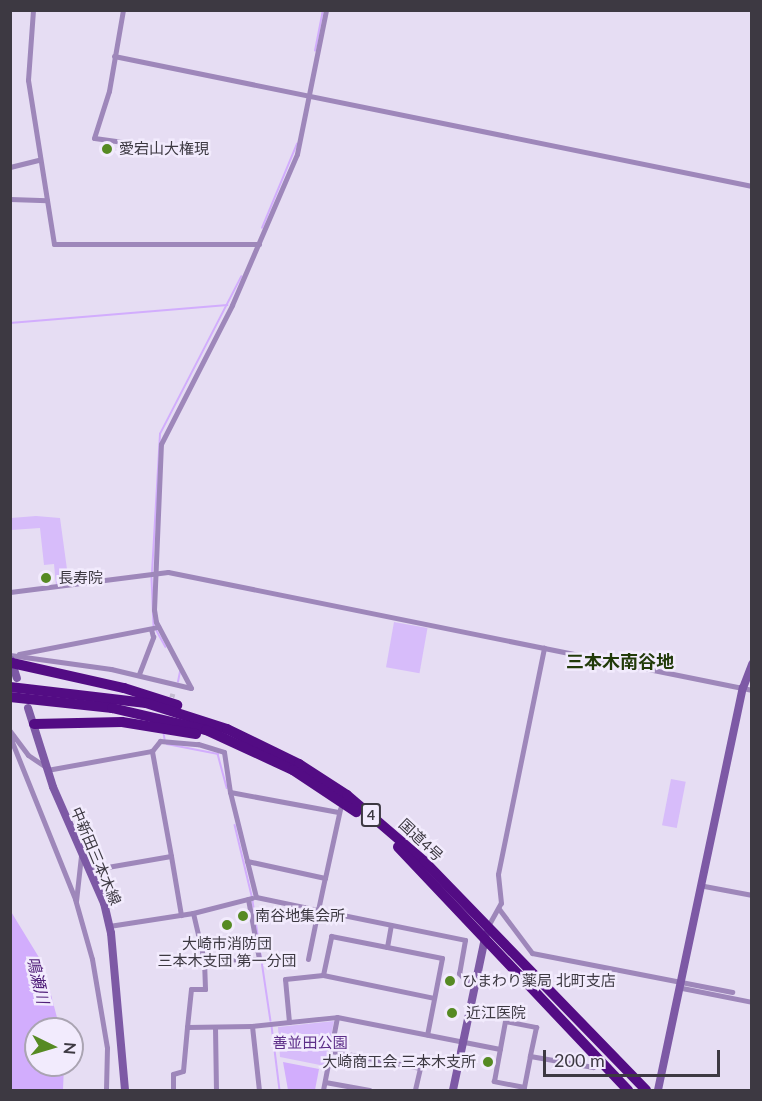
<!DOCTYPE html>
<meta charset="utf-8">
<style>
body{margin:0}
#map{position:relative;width:762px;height:1101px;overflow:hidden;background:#e6ddf3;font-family:Lato,"Noto Sans JP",sans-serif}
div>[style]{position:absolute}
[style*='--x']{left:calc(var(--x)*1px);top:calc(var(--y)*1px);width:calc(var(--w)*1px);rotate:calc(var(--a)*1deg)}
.green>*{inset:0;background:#d7bcfa;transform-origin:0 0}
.water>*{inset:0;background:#d2adfd}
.stream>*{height:1.5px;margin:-0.75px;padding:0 0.75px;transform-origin:0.75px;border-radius:0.75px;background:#d2adfd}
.street-tunnel>*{height:5px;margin-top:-2.5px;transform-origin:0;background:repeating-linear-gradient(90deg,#c4bcd0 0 5px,transparent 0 7.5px)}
.street>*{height:5px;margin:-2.5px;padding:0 2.5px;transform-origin:2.5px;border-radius:2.5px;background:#9e87ba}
.secondary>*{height:8px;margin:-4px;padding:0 4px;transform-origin:4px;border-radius:4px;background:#7d59a5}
.highway>*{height:10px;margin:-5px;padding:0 5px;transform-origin:5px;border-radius:5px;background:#530c84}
.dots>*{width:16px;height:16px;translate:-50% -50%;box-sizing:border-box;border:3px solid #f2ebfd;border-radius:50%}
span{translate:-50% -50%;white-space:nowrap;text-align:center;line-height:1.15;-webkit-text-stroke:5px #f2ebfd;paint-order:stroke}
.shield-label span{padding:2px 4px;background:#f2ebfd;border:2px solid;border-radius:4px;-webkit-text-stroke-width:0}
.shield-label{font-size:14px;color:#3d3942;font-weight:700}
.poi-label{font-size:15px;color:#3d3942}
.left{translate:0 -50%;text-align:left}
.right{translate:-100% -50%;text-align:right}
.street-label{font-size:15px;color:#3d3942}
.park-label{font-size:15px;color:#5d2e88}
.water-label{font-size:16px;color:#51207a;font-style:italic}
.quarter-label{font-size:18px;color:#223b0a;font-weight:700}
.frame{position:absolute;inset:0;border:12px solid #3d3942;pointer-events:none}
.north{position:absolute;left:24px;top:1017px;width:60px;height:60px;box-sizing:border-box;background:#f2ebfd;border:2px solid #aaa4b2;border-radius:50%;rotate:95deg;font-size:16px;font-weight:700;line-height:24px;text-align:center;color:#3d3942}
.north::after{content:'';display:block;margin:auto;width:21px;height:27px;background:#568a23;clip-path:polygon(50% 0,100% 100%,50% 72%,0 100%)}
.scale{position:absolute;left:543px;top:1050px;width:177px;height:27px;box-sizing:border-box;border:3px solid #3d3942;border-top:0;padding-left:8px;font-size:18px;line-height:21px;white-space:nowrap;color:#3d3942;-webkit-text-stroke:4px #f2ebfd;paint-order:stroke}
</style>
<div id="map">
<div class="green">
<i style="clip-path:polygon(36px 516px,60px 518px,69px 584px,56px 586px,54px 564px,44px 565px,40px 528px,11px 530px,11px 518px)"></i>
<i style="left:394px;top:622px;width:34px;height:46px;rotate:10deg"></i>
<i style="left:671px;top:779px;width:15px;height:47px;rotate:11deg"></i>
<i style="clip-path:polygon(334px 1021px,325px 1066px,280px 1057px,278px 1027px)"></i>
</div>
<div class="water">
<i style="clip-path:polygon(10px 910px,43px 964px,60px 1029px,36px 1029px,36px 1065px,64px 1065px,63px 1090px,11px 1090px)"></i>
<i style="clip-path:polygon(283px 1062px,319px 1069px,315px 1090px,288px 1090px)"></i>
</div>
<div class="stream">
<i style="--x:315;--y:51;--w:42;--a:-79"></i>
<i style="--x:262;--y:228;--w:91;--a:-67.4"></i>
<i style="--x:10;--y:323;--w:218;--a:-4.7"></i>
<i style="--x:152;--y:573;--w:139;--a:-86.7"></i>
<i style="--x:160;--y:434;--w:177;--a:-62.7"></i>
<i style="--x:152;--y:578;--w:48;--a:87.6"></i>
<i style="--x:157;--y:631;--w:18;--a:61"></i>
<i style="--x:178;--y:682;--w:10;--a:-79"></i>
<i style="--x:164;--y:733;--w:6;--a:81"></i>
<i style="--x:167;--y:744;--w:52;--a:11.1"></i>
<i style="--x:218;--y:754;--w:35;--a:75"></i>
<i style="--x:235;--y:825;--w:73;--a:76.5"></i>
<i style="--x:253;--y:901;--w:121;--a:81.5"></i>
<i style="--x:272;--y:1026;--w:64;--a:82.9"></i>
</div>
<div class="street-tunnel">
<i style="--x:170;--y:704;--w:11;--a:-75"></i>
</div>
<div class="street">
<i style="--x:33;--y:10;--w:70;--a:94.1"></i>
<i style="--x:28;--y:80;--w:166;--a:81"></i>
<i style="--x:54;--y:244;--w:205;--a:0"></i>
<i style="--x:114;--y:56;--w:651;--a:11.52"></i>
<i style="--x:123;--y:142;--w:29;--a:-172"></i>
<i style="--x:94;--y:138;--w:49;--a:-72.3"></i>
<i style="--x:109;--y:91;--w:82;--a:-80.2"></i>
<i style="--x:10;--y:167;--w:29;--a:-14"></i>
<i style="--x:10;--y:199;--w:37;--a:2"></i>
<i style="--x:10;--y:592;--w:159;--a:-7.2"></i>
<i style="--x:168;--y:572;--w:596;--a:11.42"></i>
<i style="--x:19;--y:654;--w:142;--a:-11"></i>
<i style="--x:10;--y:655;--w:102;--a:7.9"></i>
<i style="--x:111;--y:669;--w:82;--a:13.4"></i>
<i style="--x:191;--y:688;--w:75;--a:-117.9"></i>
<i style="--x:156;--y:622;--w:12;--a:-99"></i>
<i style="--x:154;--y:610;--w:166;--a:-87.6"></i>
<i style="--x:161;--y:444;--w:156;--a:-62.9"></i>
<i style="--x:232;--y:305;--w:164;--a:-66.7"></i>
<i style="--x:297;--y:154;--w:147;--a:-78.6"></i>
<i style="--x:139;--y:674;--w:40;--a:-69"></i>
<i style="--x:153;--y:637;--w:8;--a:-104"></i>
<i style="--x:10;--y:731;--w:30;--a:53"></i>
<i style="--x:28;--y:755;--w:22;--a:34"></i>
<i style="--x:13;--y:736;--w:6;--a:99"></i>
<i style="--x:12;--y:742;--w:169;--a:68.1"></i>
<i style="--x:75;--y:899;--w:62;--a:74.2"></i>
<i style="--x:92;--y:959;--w:90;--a:80.4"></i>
<i style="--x:107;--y:1048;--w:42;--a:91.4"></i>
<i style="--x:47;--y:770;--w:107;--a:-10.3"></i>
<i style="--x:230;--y:792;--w:110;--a:10.5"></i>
<i style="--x:171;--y:856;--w:60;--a:80.4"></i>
<i style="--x:90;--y:870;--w:82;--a:-9.8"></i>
<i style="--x:171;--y:856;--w:107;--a:-100.3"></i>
<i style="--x:152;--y:751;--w:13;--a:-51"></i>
<i style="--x:160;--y:741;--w:38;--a:5"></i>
<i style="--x:198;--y:744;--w:27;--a:17"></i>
<i style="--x:224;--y:752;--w:40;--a:81.5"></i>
<i style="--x:230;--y:792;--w:108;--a:76.1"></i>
<i style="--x:256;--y:897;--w:63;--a:11.8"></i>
<i style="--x:318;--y:910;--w:33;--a:-78"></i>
<i style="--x:325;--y:878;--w:80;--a:-167.7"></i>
<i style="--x:325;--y:878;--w:71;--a:-77.7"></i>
<i style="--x:704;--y:886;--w:49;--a:10.6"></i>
<i style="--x:248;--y:899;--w:61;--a:79.6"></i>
<i style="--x:259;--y:959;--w:55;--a:179"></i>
<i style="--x:204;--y:960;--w:29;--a:88"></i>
<i style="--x:205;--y:989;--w:14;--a:180"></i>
<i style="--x:191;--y:989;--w:38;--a:96"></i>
<i style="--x:187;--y:1027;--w:65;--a:-0.9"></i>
<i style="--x:252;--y:1026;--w:85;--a:-6"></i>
<i style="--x:337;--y:1017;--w:166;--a:11.1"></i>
<i style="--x:76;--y:901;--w:45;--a:-83.7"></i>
<i style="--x:499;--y:909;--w:55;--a:53.1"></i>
<i style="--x:532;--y:953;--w:204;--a:11"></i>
<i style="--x:193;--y:913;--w:48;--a:76.8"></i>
<i style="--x:109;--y:926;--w:85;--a:-8.8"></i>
<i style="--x:193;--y:913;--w:61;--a:-14.3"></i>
<i style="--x:488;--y:926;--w:26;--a:-61"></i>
<i style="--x:501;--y:903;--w:29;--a:-96"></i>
<i style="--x:498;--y:874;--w:231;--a:-78.5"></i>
<i style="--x:387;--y:947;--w:56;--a:11.3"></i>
<i style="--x:442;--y:958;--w:78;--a:101"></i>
<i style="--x:308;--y:959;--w:50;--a:-78.5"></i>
<i style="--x:318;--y:910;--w:150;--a:11.5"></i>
<i style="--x:465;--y:940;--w:34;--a:100"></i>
<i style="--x:459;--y:973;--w:9;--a:49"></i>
<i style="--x:465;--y:980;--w:10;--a:6"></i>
<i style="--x:323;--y:975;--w:113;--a:11.7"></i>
<i style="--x:682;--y:988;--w:71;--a:11.3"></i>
<i style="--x:289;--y:1022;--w:43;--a:-95.3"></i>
<i style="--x:285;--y:979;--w:38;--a:-6"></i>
<i style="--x:323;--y:975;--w:40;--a:-78"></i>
<i style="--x:331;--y:936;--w:57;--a:11.1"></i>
<i style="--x:387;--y:947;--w:22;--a:-80"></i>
<i style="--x:252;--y:1026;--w:64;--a:83.8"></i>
<i style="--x:215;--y:1027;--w:63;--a:89.1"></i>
<i style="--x:331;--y:1051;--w:91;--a:10.8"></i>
<i style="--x:420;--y:1068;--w:23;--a:103"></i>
<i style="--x:530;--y:1056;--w:32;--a:101"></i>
<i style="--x:524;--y:1087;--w:31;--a:-169"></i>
<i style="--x:494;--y:1081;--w:61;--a:-79.6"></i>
<i style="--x:505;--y:1021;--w:32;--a:11"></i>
<i style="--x:536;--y:1027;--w:30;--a:102"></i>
<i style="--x:530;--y:1056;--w:64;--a:9.9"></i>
<i style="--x:593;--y:1067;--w:8;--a:-40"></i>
<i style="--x:325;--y:1082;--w:45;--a:10.3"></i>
<i style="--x:173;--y:1090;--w:16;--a:-90"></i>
<i style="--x:173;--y:1074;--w:10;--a:-17"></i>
<i style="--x:183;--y:1071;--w:44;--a:-84.8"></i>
<i style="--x:323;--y:1090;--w:74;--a:-79.1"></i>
</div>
<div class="secondary">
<i style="--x:11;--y:660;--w:19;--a:72"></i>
<i style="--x:28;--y:708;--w:83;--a:72.4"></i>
<i style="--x:53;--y:787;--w:127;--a:66.3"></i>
<i style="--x:104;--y:903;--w:31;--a:77"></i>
<i style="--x:111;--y:933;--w:158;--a:84.9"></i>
<i style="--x:453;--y:1090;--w:159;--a:-78.1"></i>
<i style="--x:658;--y:1090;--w:411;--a:-78.1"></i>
<i style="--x:743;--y:688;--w:26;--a:-69"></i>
</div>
<div class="highway">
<i style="--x:12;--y:663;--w:115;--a:12.6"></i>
<i style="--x:124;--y:688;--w:56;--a:17.8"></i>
<i style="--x:10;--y:687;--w:137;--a:6.7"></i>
<i style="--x:146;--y:703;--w:85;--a:17.8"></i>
<i style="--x:227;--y:729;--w:80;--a:25.9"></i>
<i style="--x:299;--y:764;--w:57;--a:32.9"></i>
<i style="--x:347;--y:795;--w:101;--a:40.6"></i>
<i style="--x:424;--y:861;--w:319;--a:45.9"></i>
<i style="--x:10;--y:697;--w:103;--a:6.2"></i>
<i style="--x:112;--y:708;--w:97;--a:13.2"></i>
<i style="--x:206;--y:730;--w:96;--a:24.7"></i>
<i style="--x:293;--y:770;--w:76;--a:33.7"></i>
<i style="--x:34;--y:724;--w:88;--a:-1.3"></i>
<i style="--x:122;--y:722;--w:75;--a:9.2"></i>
<i style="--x:398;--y:847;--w:335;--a:46.6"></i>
</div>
<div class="dots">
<i style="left:107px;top:149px;background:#568a23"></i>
<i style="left:46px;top:578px;background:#568a23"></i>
<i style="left:243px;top:916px;background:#568a23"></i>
<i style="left:227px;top:925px;background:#568a23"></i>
<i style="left:450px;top:981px;background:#568a23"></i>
<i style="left:452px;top:1013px;background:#568a23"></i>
<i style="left:488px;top:1062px;background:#568a23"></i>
</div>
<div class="shield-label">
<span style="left:371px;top:815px">4</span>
</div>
<div class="poi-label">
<span class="left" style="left:119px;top:149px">愛宕山大権現</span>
<span class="left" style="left:58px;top:578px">長寿院</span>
<span class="left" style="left:255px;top:916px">南谷地集会所</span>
<span style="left:227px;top:952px">大崎市消防団<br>三本木支団 第一分団</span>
<span class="left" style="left:462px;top:981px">ひまわり薬局 北町支店</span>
<span class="left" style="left:466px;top:1013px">近江医院</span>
<span class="right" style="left:476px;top:1062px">大崎商工会 三本木支所</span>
</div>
<div class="street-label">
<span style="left:421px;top:840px;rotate:43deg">国道4号</span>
<span style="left:96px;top:856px;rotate:67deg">中新田三本木線</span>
</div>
<div class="park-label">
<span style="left:310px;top:1043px">善並田公園</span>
</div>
<div class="water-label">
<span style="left:38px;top:980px;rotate:77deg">鳴瀬川</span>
</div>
<div class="quarter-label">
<span style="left:620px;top:661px">三本木南谷地</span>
</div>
<div class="frame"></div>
<div class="north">N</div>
<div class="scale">200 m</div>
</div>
